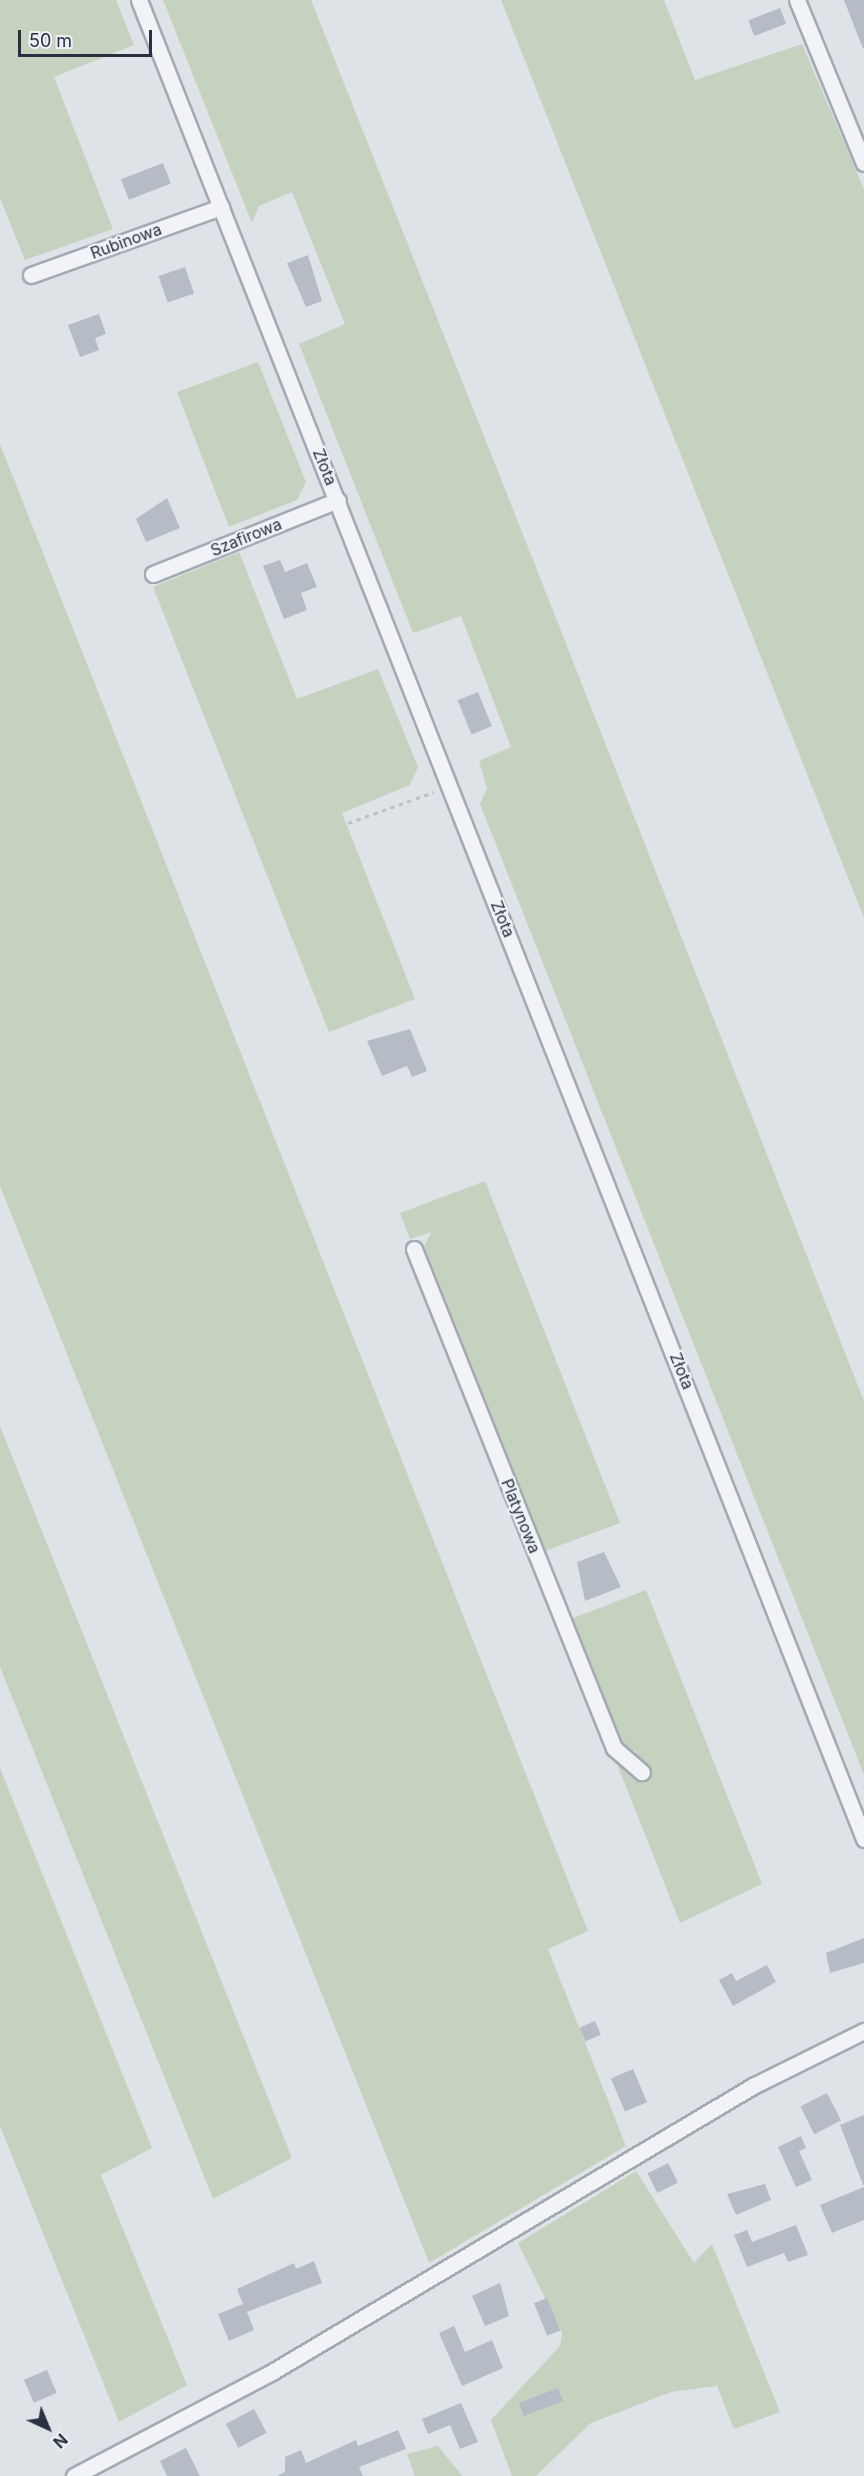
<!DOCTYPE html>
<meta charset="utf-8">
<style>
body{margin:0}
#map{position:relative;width:864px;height:2476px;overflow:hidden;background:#dfe3e8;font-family:Inter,sans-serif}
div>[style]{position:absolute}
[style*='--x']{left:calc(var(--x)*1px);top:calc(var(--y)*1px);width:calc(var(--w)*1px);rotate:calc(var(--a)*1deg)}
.green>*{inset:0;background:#c5d2c0}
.building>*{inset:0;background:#b6bcc5;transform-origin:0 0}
.path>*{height:3px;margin-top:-1.5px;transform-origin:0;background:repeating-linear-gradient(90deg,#bdc1c6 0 4.5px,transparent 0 9px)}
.roads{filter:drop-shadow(2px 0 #a4aab2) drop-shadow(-2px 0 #a4aab2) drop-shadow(0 2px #a4aab2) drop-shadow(0 -2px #a4aab2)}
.minor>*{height:15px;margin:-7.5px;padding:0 7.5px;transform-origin:7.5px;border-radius:7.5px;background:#f2f3f6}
span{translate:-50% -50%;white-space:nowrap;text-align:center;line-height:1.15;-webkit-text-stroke:4.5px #eef1f5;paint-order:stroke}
.street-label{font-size:16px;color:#28313f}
.north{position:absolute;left:18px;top:2398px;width:60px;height:60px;-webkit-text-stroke:4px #eef1f5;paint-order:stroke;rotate:136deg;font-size:16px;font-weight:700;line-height:24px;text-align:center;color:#28313f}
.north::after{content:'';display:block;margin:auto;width:21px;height:27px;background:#28313f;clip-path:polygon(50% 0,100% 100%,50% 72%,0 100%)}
.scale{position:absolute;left:18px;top:30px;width:134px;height:27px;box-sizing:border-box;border:3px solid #28313f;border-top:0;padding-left:8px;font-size:18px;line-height:21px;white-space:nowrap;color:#28313f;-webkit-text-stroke:4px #eef1f5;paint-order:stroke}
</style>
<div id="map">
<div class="green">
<i style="clip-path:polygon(0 0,116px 0,134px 45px,54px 77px,113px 229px,25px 260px,0 198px)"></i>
<i style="clip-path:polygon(163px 0,311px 0,541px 580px,864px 1401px,864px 1775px,480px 804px,487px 788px,479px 761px,511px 747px,461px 616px,413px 633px,299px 344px,345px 324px,292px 192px,259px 206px,252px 223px)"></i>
<i style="clip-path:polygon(501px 0,664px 0,695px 80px,802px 44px,864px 189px,864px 918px)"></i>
<i style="clip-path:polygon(258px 362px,306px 482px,297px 500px,229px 527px,177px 392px)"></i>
<i style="clip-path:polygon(0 444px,588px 1931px,548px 1949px,626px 2146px,429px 2263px,0 1186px)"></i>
<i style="clip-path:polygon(239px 552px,297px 699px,378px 669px,418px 767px,410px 785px,342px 813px,415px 999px,329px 1032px,153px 587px)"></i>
<i style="clip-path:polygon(485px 1181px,620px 1523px,545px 1551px,424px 1247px,431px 1232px,410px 1239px,400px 1213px)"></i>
<i style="clip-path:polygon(0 1426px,292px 2158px,213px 2199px,0 1667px)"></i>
<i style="clip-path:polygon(646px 1590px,762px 1884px,680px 1923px,617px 1764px,637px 1752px,621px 1745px,571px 1619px)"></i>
<i style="clip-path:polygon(0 1768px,152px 2148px,101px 2175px,187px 2385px,119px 2422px,0 2126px)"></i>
<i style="clip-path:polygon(636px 2171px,694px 2263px,712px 2244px,780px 2412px,734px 2429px,717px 2386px,671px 2392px,591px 2423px,536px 2476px,512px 2476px,491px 2420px,560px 2346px,562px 2333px,518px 2243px)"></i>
<i style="clip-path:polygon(438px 2446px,459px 2472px,462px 2476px,415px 2476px,407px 2454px)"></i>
</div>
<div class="building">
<i style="clip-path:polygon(844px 0,864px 0,864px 48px,863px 49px)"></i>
<i style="left:780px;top:8px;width:17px;height:34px;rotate:69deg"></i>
<i style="left:163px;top:163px;width:22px;height:45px;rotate:69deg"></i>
<i style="clip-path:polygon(308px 255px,322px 301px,306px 307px,287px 263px)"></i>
<i style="left:185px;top:267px;width:28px;height:28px;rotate:71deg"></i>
<i style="clip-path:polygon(99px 314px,106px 334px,95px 338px,99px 350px,80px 357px,68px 325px)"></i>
<i style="clip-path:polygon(167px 498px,180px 528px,146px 542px,136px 519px)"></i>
<i style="clip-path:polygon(280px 560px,285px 572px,307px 563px,317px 587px,301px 593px,307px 610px,284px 619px,263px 566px)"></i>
<i style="left:478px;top:692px;width:37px;height:22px;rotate:68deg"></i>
<i style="clip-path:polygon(410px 1029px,427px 1071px,412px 1077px,407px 1066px,382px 1076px,367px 1041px)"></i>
<i style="clip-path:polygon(604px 1552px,621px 1587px,585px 1601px,577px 1562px)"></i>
<i style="clip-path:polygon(864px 1938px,864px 1963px,830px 1973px,826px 1953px)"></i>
<i style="clip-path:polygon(767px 1965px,776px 1982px,733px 2006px,719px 1980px,732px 1973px,736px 1981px)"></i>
<i style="left:595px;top:2021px;width:15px;height:17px;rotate:67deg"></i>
<i style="left:633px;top:2069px;width:36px;height:24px;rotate:67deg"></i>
<i style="left:827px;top:2093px;width:31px;height:30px;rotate:63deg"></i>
<i style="clip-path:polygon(864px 2115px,864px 2185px,863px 2185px,840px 2125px)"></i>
<i style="clip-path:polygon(801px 2136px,806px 2148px,799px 2151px,812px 2180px,796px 2187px,778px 2147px)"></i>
<i style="left:668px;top:2163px;width:22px;height:23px;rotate:63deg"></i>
<i style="clip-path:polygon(765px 2184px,771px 2200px,736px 2215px,727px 2194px)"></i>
<i style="clip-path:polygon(864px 2187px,864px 2220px,832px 2233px,820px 2205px)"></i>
<i style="clip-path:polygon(796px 2225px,808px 2255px,788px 2262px,784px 2253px,747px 2267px,734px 2235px,747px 2230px,752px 2242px)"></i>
<i style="clip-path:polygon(314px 2261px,322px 2283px,247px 2312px,254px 2330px,229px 2341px,218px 2314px,243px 2304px,237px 2289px,294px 2263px,296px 2269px)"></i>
<i style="clip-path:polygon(500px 2283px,509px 2316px,485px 2326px,472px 2296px)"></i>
<i style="left:547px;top:2298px;width:35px;height:14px;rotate:68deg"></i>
<i style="clip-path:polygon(454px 2326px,465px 2352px,492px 2340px,503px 2368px,462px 2386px,439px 2333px)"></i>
<i style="left:47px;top:2370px;width:25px;height:25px;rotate:67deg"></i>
<i style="left:558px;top:2388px;width:14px;height:42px;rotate:69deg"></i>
<i style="clip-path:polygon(461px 2403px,478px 2442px,460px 2449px,450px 2425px,428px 2434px,422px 2419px)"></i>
<i style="left:254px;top:2409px;width:27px;height:32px;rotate:62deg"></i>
<i style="clip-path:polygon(398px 2430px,406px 2449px,359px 2467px,363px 2476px,277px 2476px,285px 2472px,285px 2457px,301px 2450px,306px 2463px,356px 2440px,358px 2446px)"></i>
<i style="clip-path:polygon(186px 2448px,200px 2476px,167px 2476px,160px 2461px)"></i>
</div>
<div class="path">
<i style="--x:348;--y:823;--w:91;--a:-19.8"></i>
</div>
<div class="roads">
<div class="minor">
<i style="--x:139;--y:0;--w:1977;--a:68.48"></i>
<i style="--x:797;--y:0;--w:176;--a:67.7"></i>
<i style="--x:31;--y:275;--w:202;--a:-19.7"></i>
<i style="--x:153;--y:574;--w:199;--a:-21.8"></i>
<i style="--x:414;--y:1249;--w:538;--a:68.16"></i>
<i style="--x:614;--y:1748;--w:37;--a:41"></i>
<i style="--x:74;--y:2476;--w:224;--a:-27.7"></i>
<i style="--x:272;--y:2372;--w:560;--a:-30.74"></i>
<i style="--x:753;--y:2086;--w:124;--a:-26.4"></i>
</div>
</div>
<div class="street-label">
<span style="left:126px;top:241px;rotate:-20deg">Rubinowa</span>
<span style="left:325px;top:467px;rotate:68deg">Złota</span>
<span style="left:246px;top:537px;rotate:-22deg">Szafirowa</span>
<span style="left:503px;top:919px;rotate:68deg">Złota</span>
<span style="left:682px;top:1371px;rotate:68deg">Złota</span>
<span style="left:521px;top:1516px;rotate:68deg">Platynowa</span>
</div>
<div class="north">N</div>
<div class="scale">50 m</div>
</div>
